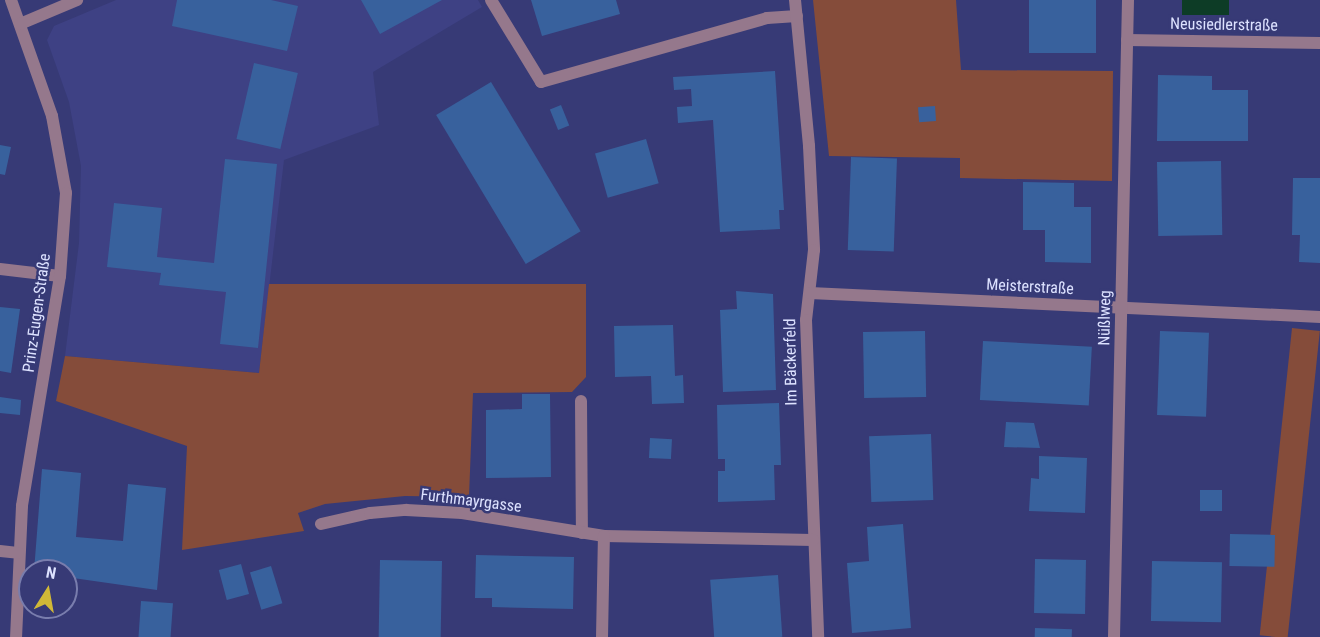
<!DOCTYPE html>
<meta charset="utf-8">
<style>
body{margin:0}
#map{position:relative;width:1320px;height:637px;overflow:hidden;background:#373a76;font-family:"Roboto Condensed",sans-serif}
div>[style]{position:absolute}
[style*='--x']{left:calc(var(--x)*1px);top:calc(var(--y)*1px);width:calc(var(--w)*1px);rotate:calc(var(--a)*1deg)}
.built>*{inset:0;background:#3e4184}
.green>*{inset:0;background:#854c3a;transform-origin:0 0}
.water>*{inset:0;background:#0d3c26;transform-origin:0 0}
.building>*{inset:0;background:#38619d;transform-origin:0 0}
.service>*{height:12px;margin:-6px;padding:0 6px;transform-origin:6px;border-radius:6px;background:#95788c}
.minor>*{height:12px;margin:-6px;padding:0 6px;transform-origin:6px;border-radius:6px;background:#95788c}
span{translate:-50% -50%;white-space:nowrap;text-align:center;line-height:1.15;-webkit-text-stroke:5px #373a76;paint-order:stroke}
.street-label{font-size:16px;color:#dde2ff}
.north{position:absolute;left:18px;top:559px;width:60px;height:60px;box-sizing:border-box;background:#373a76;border:2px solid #797dad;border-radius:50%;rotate:11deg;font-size:16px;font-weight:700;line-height:24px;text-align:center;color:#dde2ff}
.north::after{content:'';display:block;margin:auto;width:21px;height:27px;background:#d0b837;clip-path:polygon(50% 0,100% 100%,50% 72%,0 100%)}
</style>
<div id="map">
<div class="built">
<i style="clip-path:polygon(116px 0,478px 0,482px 7px,373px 72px,379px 125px,284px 160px,259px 373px,65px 356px,79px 243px,81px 166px,69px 102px,47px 40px,54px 26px)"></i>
</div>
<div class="green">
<i style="clip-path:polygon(813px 0,956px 0,961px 70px,1113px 71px,1112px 181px,960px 178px,960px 158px,829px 156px)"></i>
<i style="clip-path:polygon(269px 284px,586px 284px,586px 377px,572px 392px,473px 393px,469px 497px,405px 496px,325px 504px,298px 513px,304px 531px,182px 550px,187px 446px,56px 401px,65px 356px,259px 373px)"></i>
<i style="left:1292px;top:328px;width:28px;height:309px;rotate:6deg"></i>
</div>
<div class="water">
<i style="left:1182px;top:0;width:47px;height:15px"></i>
</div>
<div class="building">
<i style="clip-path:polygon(177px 0,271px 0,298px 6px,287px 51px,172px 26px)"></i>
<i style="clip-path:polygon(361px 0,442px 0,380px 34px)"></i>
<i style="clip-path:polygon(531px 0,616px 0,620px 14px,542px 36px)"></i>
<i style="left:1029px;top:0;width:67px;height:53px"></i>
<i style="left:254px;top:63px;width:45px;height:78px;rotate:13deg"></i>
<i style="clip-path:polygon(775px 71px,784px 210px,779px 210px,780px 229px,720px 232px,713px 120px,678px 123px,677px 107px,692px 106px,691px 89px,674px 90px,673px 77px)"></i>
<i style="clip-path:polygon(1158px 75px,1212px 76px,1212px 90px,1248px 90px,1248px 141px,1157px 141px)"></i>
<i style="left:491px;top:82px;width:174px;height:64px;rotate:59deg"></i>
<i style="left:561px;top:105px;width:22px;height:12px;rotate:68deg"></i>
<i style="left:935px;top:106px;width:15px;height:17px;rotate:86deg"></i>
<i style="left:646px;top:139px;width:46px;height:53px;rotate:74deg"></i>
<i style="clip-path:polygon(0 145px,11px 147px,5px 175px,0 174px)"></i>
<i style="left:851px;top:157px;width:46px;height:93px;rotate:2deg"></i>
<i style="clip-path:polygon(225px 159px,277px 164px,258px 348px,220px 344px,226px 292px,159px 285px,161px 273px,107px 267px,114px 203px,162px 208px,157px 257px,214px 263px)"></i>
<i style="left:1221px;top:161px;width:74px;height:64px;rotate:89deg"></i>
<i style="clip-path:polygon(1293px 178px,1320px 178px,1320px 263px,1299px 262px,1300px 235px,1292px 235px)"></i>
<i style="clip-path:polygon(1023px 182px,1074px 183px,1074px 207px,1091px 207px,1091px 263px,1045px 262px,1045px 230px,1023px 230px)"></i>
<i style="clip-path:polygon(736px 291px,773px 294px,776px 390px,723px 392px,720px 310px,737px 309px)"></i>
<i style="clip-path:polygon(0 307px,20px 309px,11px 373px,0 371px)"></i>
<i style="clip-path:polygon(673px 325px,675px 376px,683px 375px,684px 403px,652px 404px,651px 376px,615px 377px,614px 326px)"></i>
<i style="left:925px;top:331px;width:66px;height:62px;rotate:89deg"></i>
<i style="left:1160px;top:331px;width:49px;height:84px;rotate:2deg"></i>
<i style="left:983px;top:341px;width:109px;height:59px;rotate:3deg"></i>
<i style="clip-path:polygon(522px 394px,550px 394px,551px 477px,486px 478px,486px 410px,522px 409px)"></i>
<i style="clip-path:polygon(0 397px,21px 400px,20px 415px,0 413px)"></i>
<i style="clip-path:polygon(779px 403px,781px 465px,774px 465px,775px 500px,718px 502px,718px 471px,725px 471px,725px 459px,718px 459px,717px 405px)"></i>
<i style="clip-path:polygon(1006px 422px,1034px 423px,1040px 448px,1004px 447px)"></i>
<i style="left:931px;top:434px;width:66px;height:62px;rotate:88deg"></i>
<i style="left:650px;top:438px;width:22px;height:20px;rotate:3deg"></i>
<i style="clip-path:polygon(1039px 456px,1087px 458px,1085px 513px,1029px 511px,1031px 478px,1039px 479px)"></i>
<i style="clip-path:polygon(42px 469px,81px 473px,76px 537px,123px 541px,128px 484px,166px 488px,157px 590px,66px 577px,66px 571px,34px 571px)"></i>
<i style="left:1200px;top:490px;width:22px;height:21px"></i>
<i style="clip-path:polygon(903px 524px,911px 628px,852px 633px,847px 563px,869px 561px,867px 527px)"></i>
<i style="left:1230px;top:534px;width:45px;height:32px;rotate:1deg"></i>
<i style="clip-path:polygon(476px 555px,574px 557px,573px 609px,492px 607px,492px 598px,475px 598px)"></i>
<i style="left:1035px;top:559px;width:51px;height:54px;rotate:1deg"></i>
<i style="left:380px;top:560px;width:62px;height:77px;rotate:1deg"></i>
<i style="left:1152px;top:561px;width:70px;height:60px;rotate:1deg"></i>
<i style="left:241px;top:564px;width:31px;height:23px;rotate:75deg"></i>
<i style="left:271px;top:566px;width:39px;height:22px;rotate:73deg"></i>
<i style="left:778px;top:575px;width:62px;height:68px;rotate:86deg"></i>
<i style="left:141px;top:601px;width:32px;height:36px;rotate:4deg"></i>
<i style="left:1035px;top:628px;width:37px;height:9px;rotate:2deg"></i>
</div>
<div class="service">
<i style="--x:0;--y:269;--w:60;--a:6.7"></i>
</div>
<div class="minor">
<i style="--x:11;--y:0;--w:123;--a:70.5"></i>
<i style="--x:52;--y:116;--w:78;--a:79.7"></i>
<i style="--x:66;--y:193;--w:83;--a:94.1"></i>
<i style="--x:60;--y:276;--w:233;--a:99.4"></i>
<i style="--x:22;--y:506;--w:131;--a:92.6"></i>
<i style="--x:491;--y:0;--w:96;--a:58.6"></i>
<i style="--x:541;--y:82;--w:235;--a:-15.8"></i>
<i style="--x:767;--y:18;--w:30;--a:-4"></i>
<i style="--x:795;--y:0;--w:147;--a:84.5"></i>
<i style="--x:809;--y:146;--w:104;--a:87.2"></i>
<i style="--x:814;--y:250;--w:70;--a:96.5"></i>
<i style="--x:806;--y:320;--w:317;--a:87.8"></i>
<i style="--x:20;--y:24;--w:62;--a:-22.8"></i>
<i style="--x:1127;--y:40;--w:193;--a:0.9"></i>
<i style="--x:810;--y:293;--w:511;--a:2.69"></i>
<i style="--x:581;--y:401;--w:132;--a:89.6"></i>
<i style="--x:321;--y:524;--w:50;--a:-12.7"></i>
<i style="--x:370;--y:513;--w:36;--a:-5"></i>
<i style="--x:406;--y:510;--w:56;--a:3.1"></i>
<i style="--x:462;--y:513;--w:144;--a:9.2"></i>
<i style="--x:604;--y:536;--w:209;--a:1.1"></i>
<i style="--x:0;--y:551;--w:18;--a:6"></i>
<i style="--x:602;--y:637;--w:101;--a:-88.9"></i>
<i style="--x:1114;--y:637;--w:637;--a:-88.74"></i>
</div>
<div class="street-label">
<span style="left:1224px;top:25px;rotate:1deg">Neusiedlerstraße</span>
<span style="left:1030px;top:287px;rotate:3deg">Meisterstraße</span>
<span style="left:37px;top:313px;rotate:-82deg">Prinz-Eugen-Straße</span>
<span style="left:1105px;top:318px;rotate:-89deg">Nüßlweg</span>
<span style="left:791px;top:362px;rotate:-91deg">Im Bäckerfeld</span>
<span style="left:471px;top:501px;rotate:7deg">Furthmayrgasse</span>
</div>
<div class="north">N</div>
</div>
